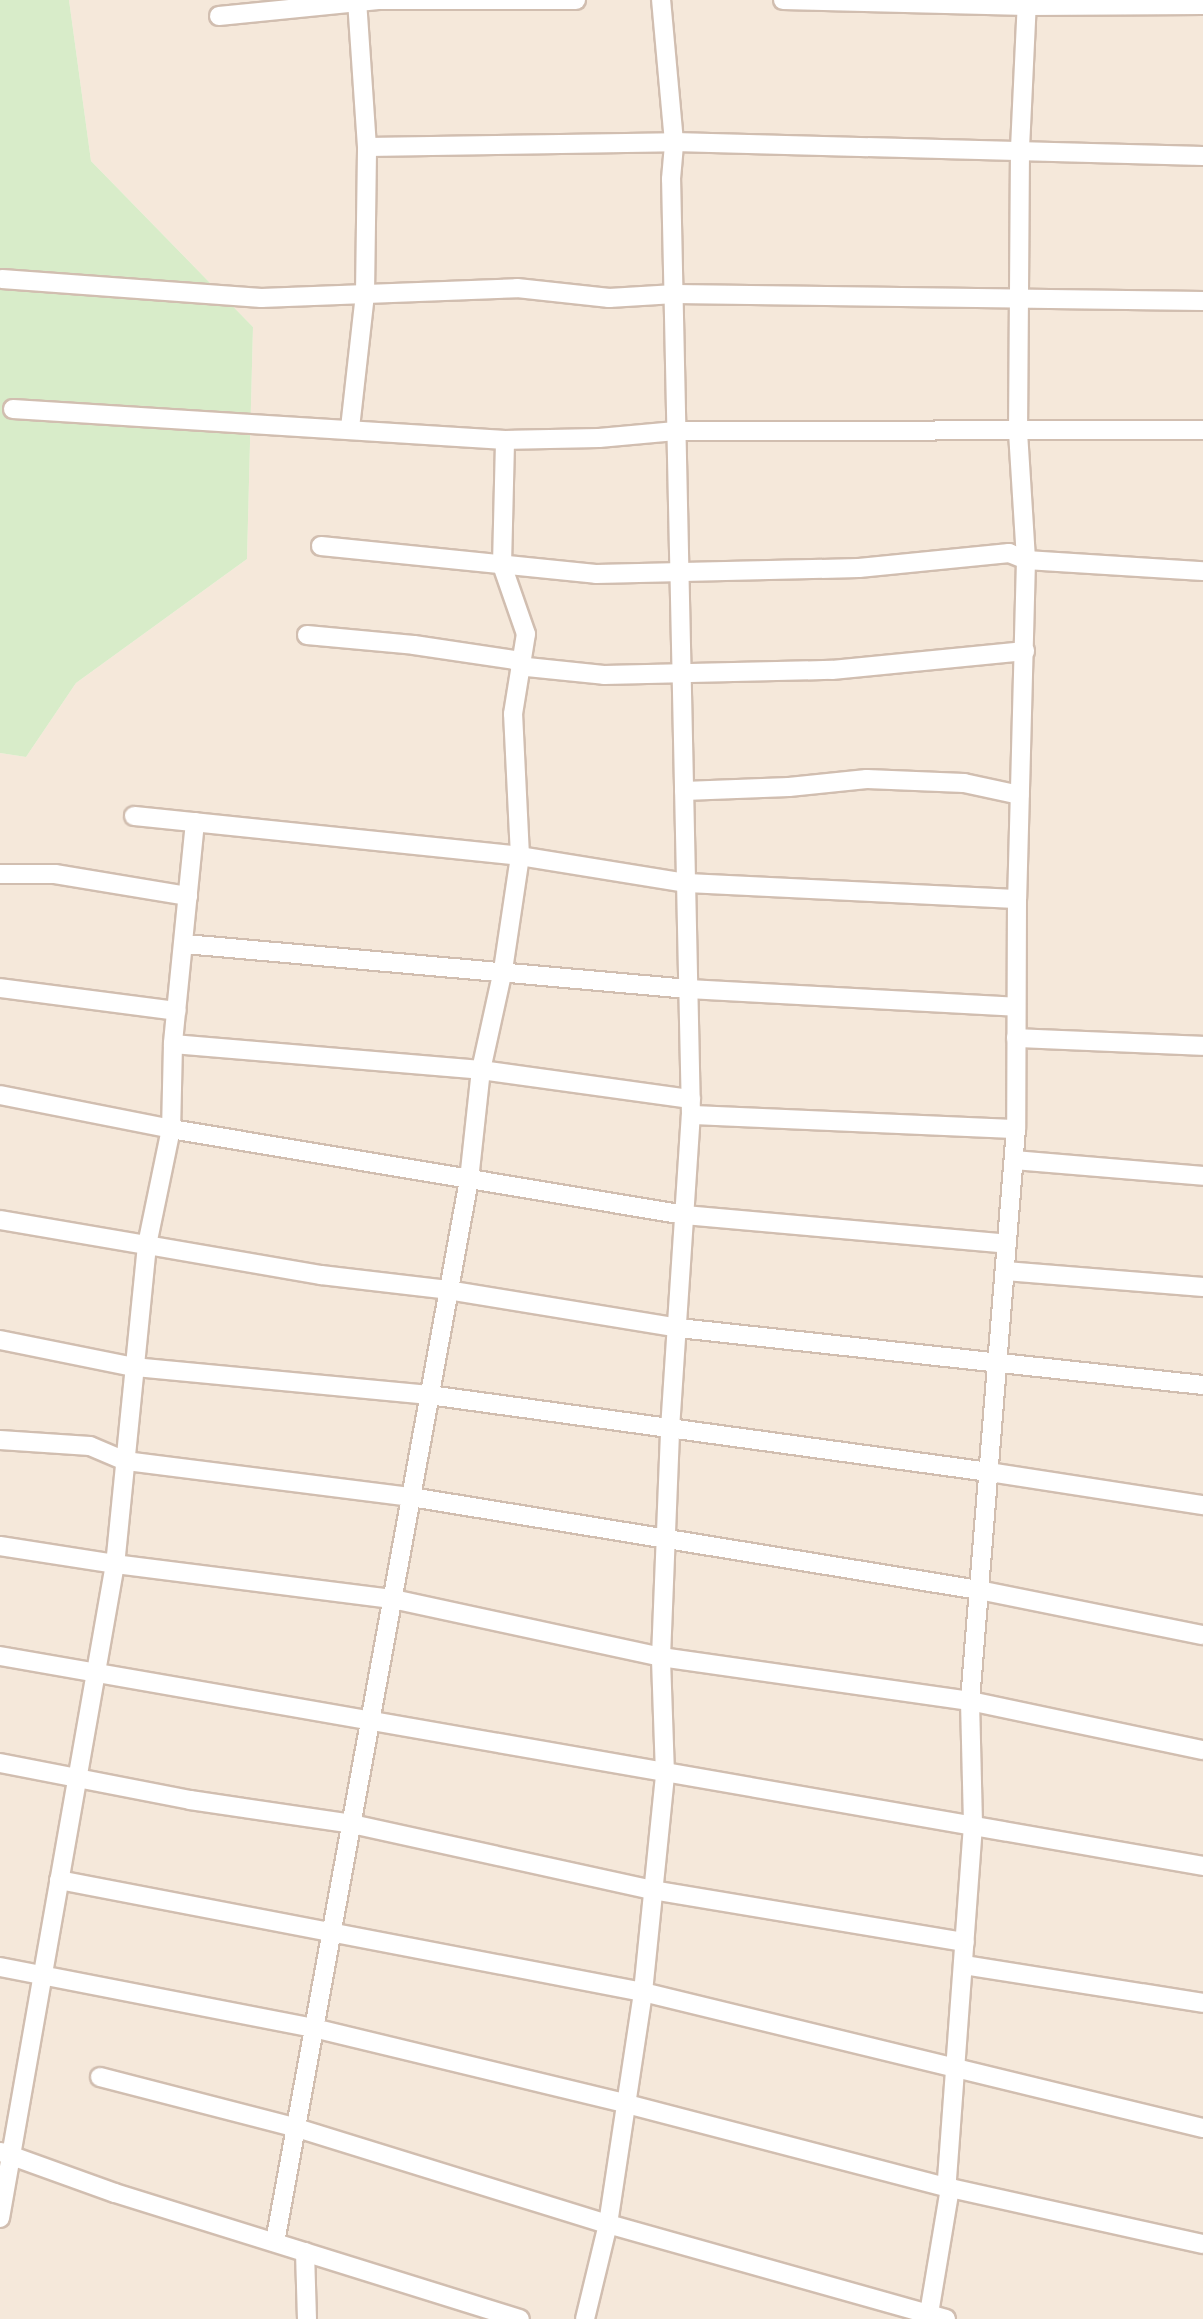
<!DOCTYPE html>
<style>
body{margin:0}
#map{position:relative;width:1203px;height:2319px;overflow:hidden;background:#fdf6ec;font-family:"Nunito Sans",sans-serif}
div>[style]{position:absolute}
[style*='--x']{left:calc(var(--x)*1px);top:calc(var(--y)*1px);width:calc(var(--w)*1px);rotate:calc(var(--a)*1deg)}
.residential>*{inset:0;background:#f5e8da}
.green>*{inset:0;background:#d8ecc9}
.roads{filter:drop-shadow(2px 0 #d1beb0) drop-shadow(-2px 0 #d1beb0) drop-shadow(0 2px #d1beb0) drop-shadow(0 -2px #d1beb0)}
.minor>*{height:18px;margin:-9px;padding:0 9px;transform-origin:9px;border-radius:9px;background:#fff}
span{translate:-50% -50%;white-space:nowrap;text-align:center;line-height:1.15;-webkit-text-stroke:8px #fffaf3;paint-order:stroke}
</style>
<div id="map">
<div class="residential">
<i style="clip-path:polygon(69px 0,1203px 0,1203px 2319px,0 2319px,0 753px,26px 757px,76px 683px,247px 559px,253px 327px,91px 161px)"></i>
</div>
<div class="green">
<i style="clip-path:polygon(0 0,69px 0,91px 161px,253px 327px,247px 559px,76px 683px,26px 757px,0 753px)"></i>
</div>
<div class="roads">
<div class="minor">
<i style="--x:783;--y:0;--w:244;--a:1.4"></i>
<i style="--x:1027;--y:6;--w:176;--a:-0.3"></i>
<i style="--x:1027;--y:0;--w:149;--a:92.7"></i>
<i style="--x:1020;--y:149;--w:283;--a:90.4"></i>
<i style="--x:1018;--y:432;--w:128;--a:86.4"></i>
<i style="--x:1026;--y:560;--w:339;--a:91.5"></i>
<i style="--x:1017;--y:899;--w:230;--a:90.2"></i>
<i style="--x:1016;--y:1129;--w:574;--a:94.6"></i>
<i style="--x:970;--y:1701;--w:238;--a:11.9"></i>
<i style="--x:219;--y:16;--w:160;--a:-5.7"></i>
<i style="--x:378;--y:0;--w:198;--a:0"></i>
<i style="--x:367;--y:147;--w:307;--a:-0.9"></i>
<i style="--x:674;--y:142;--w:529;--a:1.52"></i>
<i style="--x:2;--y:279;--w:260;--a:4.2"></i>
<i style="--x:261;--y:298;--w:256;--a:-2.2"></i>
<i style="--x:517;--y:288;--w:93;--a:6.2"></i>
<i style="--x:609;--y:298;--w:66;--a:-3.5"></i>
<i style="--x:675;--y:294;--w:528;--a:0.76"></i>
<i style="--x:13;--y:409;--w:493;--a:3.6"></i>
<i style="--x:505;--y:440;--w:94;--a:-1.2"></i>
<i style="--x:599;--y:438;--w:77;--a:-5.2"></i>
<i style="--x:676;--y:431;--w:527;--a:-0.11"></i>
<i style="--x:350;--y:428;--w:135;--a:-83.6"></i>
<i style="--x:365;--y:294;--w:147;--a:-89.2"></i>
<i style="--x:367;--y:147;--w:147;--a:-93.9"></i>
<i style="--x:321;--y:546;--w:276;--a:5.8"></i>
<i style="--x:596;--y:574;--w:263;--a:-1.3"></i>
<i style="--x:859;--y:568;--w:151;--a:-5.7"></i>
<i style="--x:1009;--y:553;--w:18;--a:22"></i>
<i style="--x:1026;--y:560;--w:177;--a:3.6"></i>
<i style="--x:307;--y:635;--w:107;--a:5.3"></i>
<i style="--x:414;--y:645;--w:101;--a:8.5"></i>
<i style="--x:514;--y:660;--w:15;--a:28"></i>
<i style="--x:527;--y:667;--w:77;--a:5.9"></i>
<i style="--x:604;--y:675;--w:228;--a:-1.3"></i>
<i style="--x:832;--y:670;--w:194;--a:-5.6"></i>
<i style="--x:684;--y:791;--w:105;--a:-2.2"></i>
<i style="--x:789;--y:787;--w:78;--a:-5.9"></i>
<i style="--x:867;--y:779;--w:97;--a:2.4"></i>
<i style="--x:964;--y:783;--w:57;--a:12.1"></i>
<i style="--x:134;--y:816;--w:388;--a:5.9"></i>
<i style="--x:520;--y:856;--w:168;--a:9.2"></i>
<i style="--x:686;--y:883;--w:331;--a:2.8"></i>
<i style="--x:195;--y:822;--w:223;--a:95.7"></i>
<i style="--x:173;--y:1044;--w:85;--a:91.3"></i>
<i style="--x:171;--y:1129;--w:118;--a:101.7"></i>
<i style="--x:147;--y:1245;--w:177;--a:9.8"></i>
<i style="--x:321;--y:1275;--w:128;--a:6.7"></i>
<i style="--x:448;--y:1290;--w:234;--a:9.3"></i>
<i style="--x:679;--y:1328;--w:527;--a:6.21"></i>
<i style="--x:0;--y:874;--w:55;--a:0"></i>
<i style="--x:55;--y:874;--w:135;--a:9.4"></i>
<i style="--x:185;--y:944;--w:505;--a:5.11"></i>
<i style="--x:688;--y:989;--w:328;--a:3.1"></i>
<i style="--x:0;--y:988;--w:178;--a:7.4"></i>
<i style="--x:1016;--y:1038;--w:187;--a:2.4"></i>
<i style="--x:173;--y:1044;--w:309;--a:4.8"></i>
<i style="--x:481;--y:1070;--w:212;--a:7.9"></i>
<i style="--x:0;--y:1095;--w:174;--a:11.2"></i>
<i style="--x:171;--y:1129;--w:521;--a:9.5"></i>
<i style="--x:685;--y:1215;--w:323;--a:5.1"></i>
<i style="--x:691;--y:1115;--w:325;--a:2.5"></i>
<i style="--x:1014;--y:1160;--w:190;--a:4.8"></i>
<i style="--x:0;--y:1220;--w:149;--a:9.7"></i>
<i style="--x:147;--y:1245;--w:321;--a:95.7"></i>
<i style="--x:115;--y:1564;--w:664;--a:99.97"></i>
<i style="--x:1005;--y:1271;--w:199;--a:4.6"></i>
<i style="--x:0;--y:1340;--w:137;--a:11.4"></i>
<i style="--x:134;--y:1367;--w:296;--a:5.4"></i>
<i style="--x:429;--y:1395;--w:565;--a:7.83"></i>
<i style="--x:989;--y:1472;--w:217;--a:8.8"></i>
<i style="--x:0;--y:1440;--w:90;--a:3.8"></i>
<i style="--x:90;--y:1446;--w:39;--a:23"></i>
<i style="--x:126;--y:1461;--w:287;--a:7.2"></i>
<i style="--x:411;--y:1497;--w:576;--a:9.3"></i>
<i style="--x:979;--y:1590;--w:228;--a:11.4"></i>
<i style="--x:0;--y:1546;--w:116;--a:8.9"></i>
<i style="--x:115;--y:1564;--w:280;--a:7.2"></i>
<i style="--x:393;--y:1599;--w:274;--a:12.2"></i>
<i style="--x:661;--y:1657;--w:312;--a:8.1"></i>
<i style="--x:970;--y:1701;--w:124;--a:88.6"></i>
<i style="--x:973;--y:1825;--w:358;--a:94.2"></i>
<i style="--x:947;--y:2182;--w:7;--a:63"></i>
<i style="--x:950;--y:2188;--w:133;--a:99.5"></i>
<i style="--x:0;--y:1656;--w:1221;--a:9.9"></i>
<i style="--x:0;--y:1763;--w:194;--a:11"></i>
<i style="--x:190;--y:1800;--w:164;--a:8.4"></i>
<i style="--x:352;--y:1824;--w:308;--a:12.4"></i>
<i style="--x:653;--y:1890;--w:316;--a:9.5"></i>
<i style="--x:59;--y:1880;--w:595;--a:10.86"></i>
<i style="--x:643;--y:1992;--w:576;--a:13.65"></i>
<i style="--x:964;--y:1965;--w:242;--a:9"></i>
<i style="--x:0;--y:1967;--w:320;--a:11"></i>
<i style="--x:314;--y:2028;--w:322;--a:13.6"></i>
<i style="--x:627;--y:2104;--w:334;--a:14.6"></i>
<i style="--x:950;--y:2188;--w:259;--a:12.5"></i>
<i style="--x:100;--y:2077;--w:203;--a:14.5"></i>
<i style="--x:297;--y:2128;--w:325;--a:17.2"></i>
<i style="--x:608;--y:2224;--w:351;--a:15.7"></i>
<i style="--x:1;--y:2152;--w:121;--a:19.8"></i>
<i style="--x:115;--y:2193;--w:424;--a:17.3"></i>
<i style="--x:275;--y:2242;--w:1080;--a:-79.65"></i>
<i style="--x:469;--y:1180;--w:111;--a:-83.8"></i>
<i style="--x:481;--y:1070;--w:102;--a:-77.6"></i>
<i style="--x:503;--y:970;--w:115;--a:-81.5"></i>
<i style="--x:520;--y:856;--w:142;--a:-92.8"></i>
<i style="--x:513;--y:714;--w:81;--a:-80.8"></i>
<i style="--x:526;--y:634;--w:73;--a:-109.2"></i>
<i style="--x:502;--y:565;--w:125;--a:-88.6"></i>
<i style="--x:305;--y:2252;--w:67;--a:88.3"></i>
<i style="--x:585;--y:2319;--w:98;--a:-76.4"></i>
<i style="--x:608;--y:2224;--w:235;--a:-81.4"></i>
<i style="--x:643;--y:1992;--w:219;--a:-84.2"></i>
<i style="--x:665;--y:1774;--w:117;--a:-92"></i>
<i style="--x:661;--y:1657;--w:228;--a:-87.7"></i>
<i style="--x:670;--y:1429;--w:315;--a:-86.2"></i>
<i style="--x:691;--y:1115;--w:936;--a:-91.22"></i>
<i style="--x:671;--y:179;--w:37;--a:-85"></i>
<i style="--x:674;--y:142;--w:143;--a:-95.2"></i>
</div>
</div>
</div>
